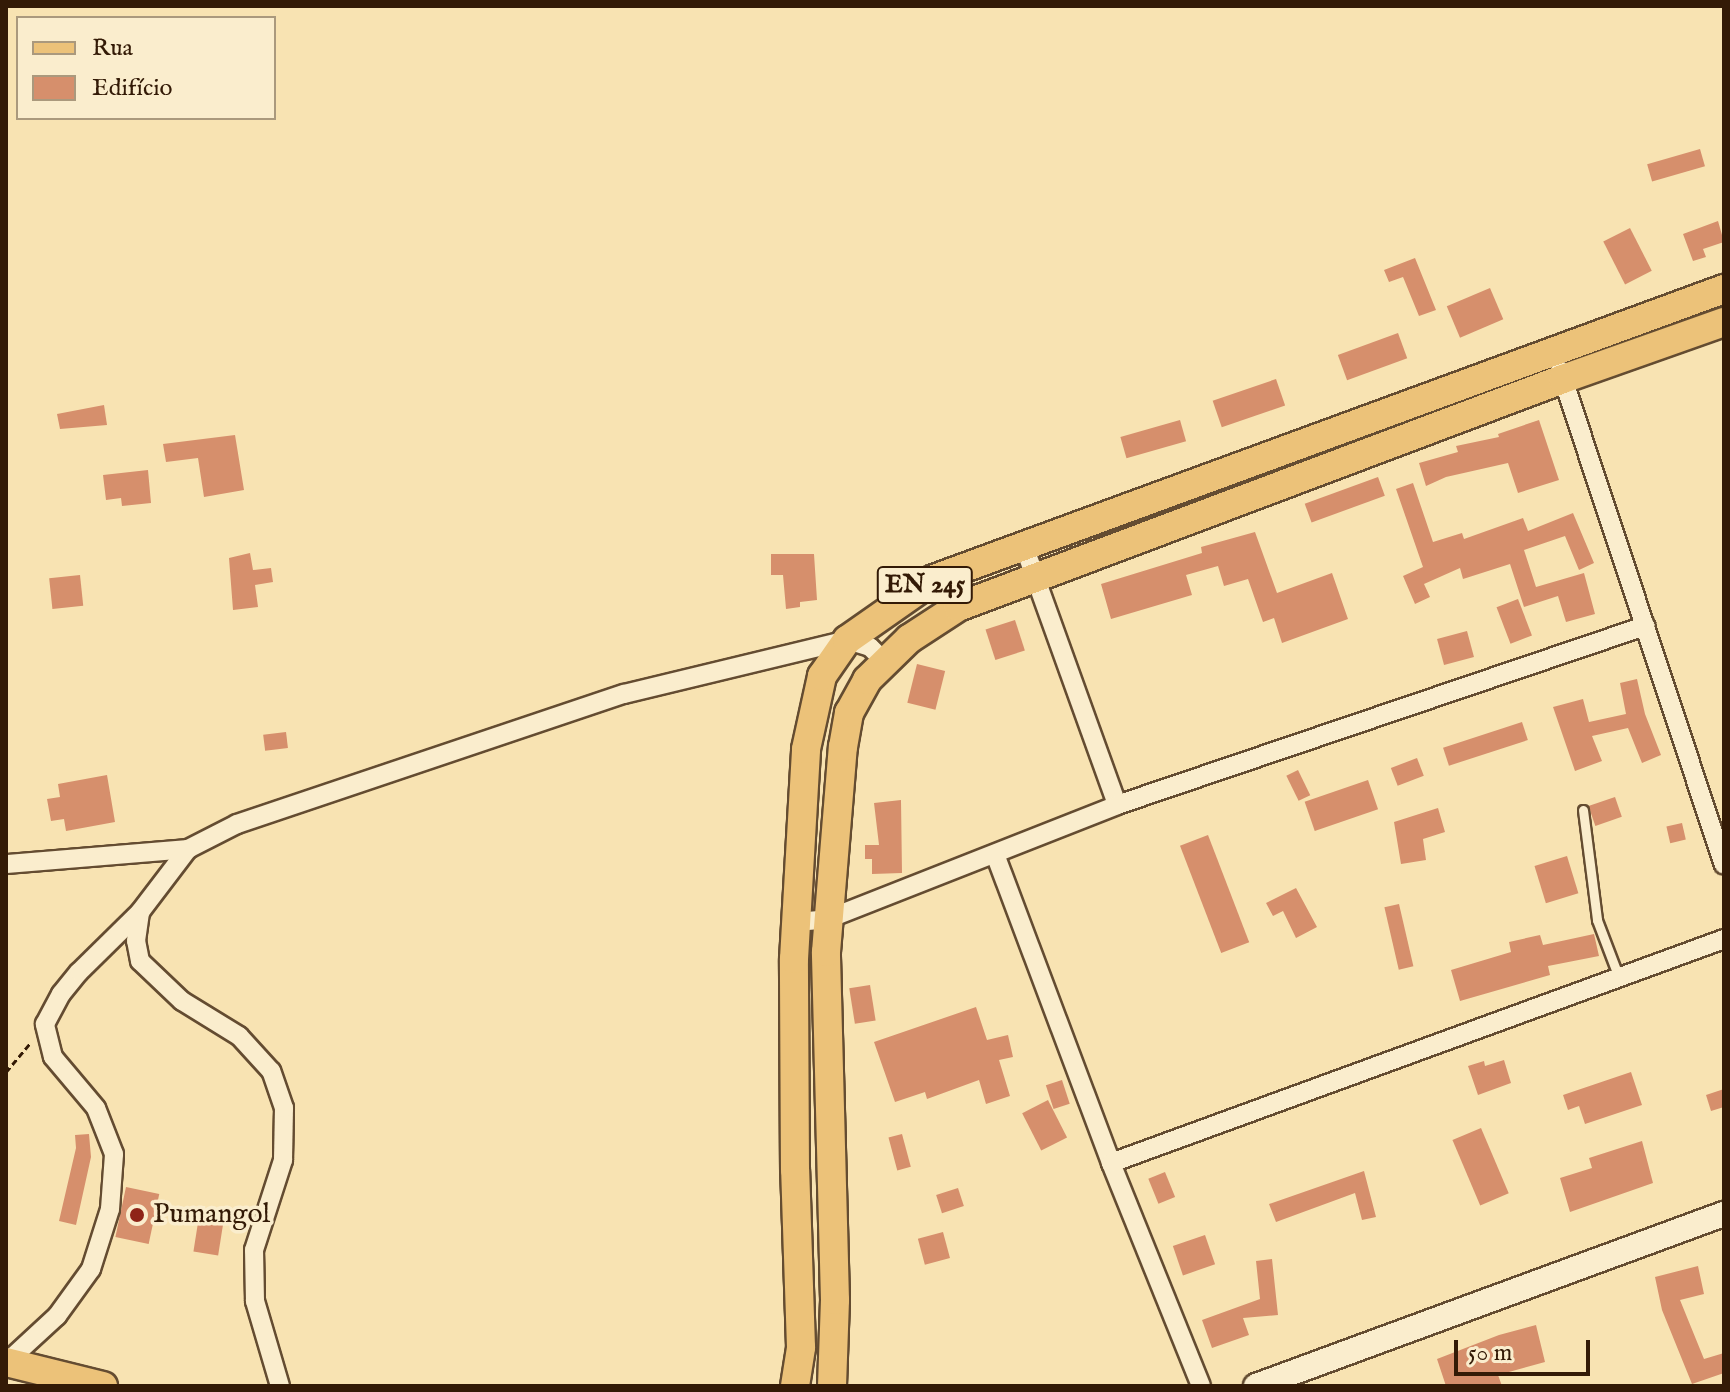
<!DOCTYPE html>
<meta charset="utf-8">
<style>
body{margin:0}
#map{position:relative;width:1730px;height:1392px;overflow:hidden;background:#f8e3b2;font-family:"IM FELL English",serif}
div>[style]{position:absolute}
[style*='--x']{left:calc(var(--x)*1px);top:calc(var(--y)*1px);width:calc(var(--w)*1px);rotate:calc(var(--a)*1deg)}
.building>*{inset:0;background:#d68f6c;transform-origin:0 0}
.path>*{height:3px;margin-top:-1.5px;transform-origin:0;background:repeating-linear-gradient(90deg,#331a06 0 6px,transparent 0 10px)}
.roads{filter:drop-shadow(2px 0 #644c31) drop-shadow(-2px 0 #644c31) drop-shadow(0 2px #644c31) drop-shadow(0 -2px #644c31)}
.service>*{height:9px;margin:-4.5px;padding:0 4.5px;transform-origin:4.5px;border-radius:4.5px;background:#faedcd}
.minor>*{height:18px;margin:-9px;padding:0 9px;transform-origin:9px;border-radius:9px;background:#faedcd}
.secondary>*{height:24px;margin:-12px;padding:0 12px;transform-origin:12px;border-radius:12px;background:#faedcd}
.primary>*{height:28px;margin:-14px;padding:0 14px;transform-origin:14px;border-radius:14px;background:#ecc279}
.dots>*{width:22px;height:22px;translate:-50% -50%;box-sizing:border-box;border:4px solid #faedcd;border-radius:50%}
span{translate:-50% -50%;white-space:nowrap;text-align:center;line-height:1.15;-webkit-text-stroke:7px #faedcd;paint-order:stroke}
.shield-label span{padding:2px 6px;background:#faedcd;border:2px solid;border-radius:6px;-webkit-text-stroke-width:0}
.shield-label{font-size:26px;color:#331a06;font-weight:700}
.poi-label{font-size:28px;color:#331a06}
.left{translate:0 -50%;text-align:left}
.frame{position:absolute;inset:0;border:8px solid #331a06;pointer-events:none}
.legend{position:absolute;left:16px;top:16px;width:260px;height:104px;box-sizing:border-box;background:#faedcd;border:2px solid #aa997d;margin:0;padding:10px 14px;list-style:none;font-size:24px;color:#331a06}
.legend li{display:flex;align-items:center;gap:16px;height:40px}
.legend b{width:40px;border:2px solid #aa997d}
.scale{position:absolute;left:1454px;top:1340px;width:136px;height:36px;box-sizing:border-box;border:4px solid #331a06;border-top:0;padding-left:10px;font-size:24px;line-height:28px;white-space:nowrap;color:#331a06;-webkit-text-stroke:6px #faedcd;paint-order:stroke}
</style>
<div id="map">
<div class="building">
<i style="left:1700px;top:149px;width:18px;height:55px;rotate:74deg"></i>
<i style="clip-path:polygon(1718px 221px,1724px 242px,1703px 249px,1706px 257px,1693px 261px,1683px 234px)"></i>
<i style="left:1630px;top:228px;width:48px;height:30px;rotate:63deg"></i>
<i style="clip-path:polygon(1415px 258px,1436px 310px,1419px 316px,1403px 277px,1389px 282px,1384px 270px)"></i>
<i style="left:1490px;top:288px;width:34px;height:47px;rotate:67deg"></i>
<i style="left:1398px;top:333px;width:27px;height:64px;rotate:70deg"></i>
<i style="left:1276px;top:379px;width:28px;height:67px;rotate:71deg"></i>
<i style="clip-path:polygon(104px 405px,107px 425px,60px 429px,57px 414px)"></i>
<i style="left:1180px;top:420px;width:22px;height:62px;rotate:74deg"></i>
<i style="clip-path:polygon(1539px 420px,1559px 480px,1518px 493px,1508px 463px,1446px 477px,1426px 486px,1419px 463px,1458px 452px,1456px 446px,1499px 437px,1498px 434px)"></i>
<i style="clip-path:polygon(235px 435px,244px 490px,204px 497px,198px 458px,166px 462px,163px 444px)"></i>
<i style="clip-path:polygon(148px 470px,151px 503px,122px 506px,121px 498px,106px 500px,103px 475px)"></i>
<i style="left:1378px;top:477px;width:20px;height:78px;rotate:70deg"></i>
<i style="clip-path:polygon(1413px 483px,1433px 542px,1462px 533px,1464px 539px,1523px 518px,1528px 531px,1573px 513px,1594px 563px,1579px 570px,1565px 536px,1524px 550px,1536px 587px,1584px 573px,1595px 614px,1566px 622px,1558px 596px,1524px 607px,1510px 564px,1463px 579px,1460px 568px,1424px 584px,1430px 597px,1415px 604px,1403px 576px,1423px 567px,1396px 489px)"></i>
<i style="clip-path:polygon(1255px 532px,1277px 593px,1332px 573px,1348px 619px,1282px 643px,1274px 618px,1263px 622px,1248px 579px,1224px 586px,1218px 566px,1186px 575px,1192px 595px,1111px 619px,1101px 584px,1202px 553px,1201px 547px)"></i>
<i style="clip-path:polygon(250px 553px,253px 570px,271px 568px,273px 582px,255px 585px,258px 607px,233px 610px,229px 558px)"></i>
<i style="clip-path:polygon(771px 554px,814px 554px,817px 600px,800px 602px,800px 607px,786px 609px,783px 575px,771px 575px)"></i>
<i style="left:80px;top:575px;width:31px;height:31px;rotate:84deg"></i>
<i style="left:1518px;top:599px;width:39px;height:23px;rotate:69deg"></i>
<i style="left:1015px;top:620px;width:32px;height:31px;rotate:72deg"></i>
<i style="left:1467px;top:631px;width:27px;height:31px;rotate:75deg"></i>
<i style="left:917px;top:664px;width:29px;height:40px;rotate:14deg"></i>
<i style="clip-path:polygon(1637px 679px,1645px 714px,1661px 755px,1642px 763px,1628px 728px,1592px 736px,1602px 761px,1575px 771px,1553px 707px,1583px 699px,1589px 722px,1626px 714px,1620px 683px)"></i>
<i style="left:1522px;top:722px;width:19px;height:83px;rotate:72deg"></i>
<i style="left:286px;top:732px;width:16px;height:23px;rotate:83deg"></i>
<i style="left:1417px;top:758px;width:19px;height:28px;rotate:69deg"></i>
<i style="left:1298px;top:770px;width:28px;height:13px;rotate:64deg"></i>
<i style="clip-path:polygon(107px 775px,115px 822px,66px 831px,64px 819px,51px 821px,47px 799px,60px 797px,58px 784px)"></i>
<i style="left:1368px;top:780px;width:31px;height:67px;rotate:71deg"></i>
<i style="left:1615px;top:797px;width:21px;height:28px;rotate:71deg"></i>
<i style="clip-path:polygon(901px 800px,902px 873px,872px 874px,872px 859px,865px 859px,865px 845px,879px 845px,874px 803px)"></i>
<i style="clip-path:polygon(1438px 808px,1445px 832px,1423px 839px,1426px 860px,1401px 864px,1394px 822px)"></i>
<i style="left:1682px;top:823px;width:17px;height:16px;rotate:77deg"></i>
<i style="left:1208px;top:835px;width:115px;height:30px;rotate:69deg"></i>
<i style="left:1567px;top:856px;width:39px;height:34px;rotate:73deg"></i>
<i style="clip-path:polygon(1296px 888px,1317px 927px,1296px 938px,1283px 911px,1273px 916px,1266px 903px)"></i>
<i style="left:1399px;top:904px;width:64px;height:15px;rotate:77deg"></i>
<i style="clip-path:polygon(1594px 934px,1599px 956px,1548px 966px,1550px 975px,1460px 1001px,1451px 970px,1511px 952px,1509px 942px,1540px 935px,1543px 945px)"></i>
<i style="left:870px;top:985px;width:36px;height:21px;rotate:81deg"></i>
<i style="clip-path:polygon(976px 1007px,987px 1040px,1008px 1035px,1013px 1057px,999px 1060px,1010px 1096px,986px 1104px,979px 1080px,927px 1099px,925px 1092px,895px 1102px,874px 1042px)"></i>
<i style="clip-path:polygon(1504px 1060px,1511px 1083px,1478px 1095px,1468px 1066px,1484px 1061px,1485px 1066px)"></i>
<i style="clip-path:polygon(1631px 1072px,1642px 1105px,1585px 1124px,1579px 1106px,1568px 1110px,1563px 1095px)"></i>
<i style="left:1062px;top:1080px;width:25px;height:17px;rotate:72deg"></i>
<i style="clip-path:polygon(1724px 1089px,1724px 1107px,1711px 1111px,1706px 1095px)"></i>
<i style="left:1048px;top:1100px;width:42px;height:29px;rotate:63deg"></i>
<i style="left:1481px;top:1128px;width:71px;height:31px;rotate:67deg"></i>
<i style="clip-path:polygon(89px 1134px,91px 1157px,76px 1225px,59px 1221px,76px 1148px,75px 1135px)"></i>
<i style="left:902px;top:1134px;width:34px;height:14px;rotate:75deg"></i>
<i style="clip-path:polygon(1642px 1141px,1653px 1183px,1570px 1212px,1560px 1178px,1592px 1168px,1589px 1158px)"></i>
<i style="clip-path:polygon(1364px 1171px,1376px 1217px,1362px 1220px,1355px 1193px,1276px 1222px,1269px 1204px)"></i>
<i style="left:1165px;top:1172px;width:27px;height:18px;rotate:68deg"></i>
<i style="left:126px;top:1187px;width:34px;height:51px;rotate:12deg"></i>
<i style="left:958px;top:1188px;width:19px;height:23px;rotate:72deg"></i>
<i style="left:200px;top:1210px;width:25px;height:42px;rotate:9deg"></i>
<i style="left:943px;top:1232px;width:27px;height:26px;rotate:75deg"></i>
<i style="left:1205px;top:1235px;width:31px;height:34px;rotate:71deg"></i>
<i style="clip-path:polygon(1272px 1259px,1278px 1315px,1243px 1318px,1249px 1335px,1212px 1348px,1202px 1320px,1260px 1299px,1256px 1261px)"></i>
<i style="clip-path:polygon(1698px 1266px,1704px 1294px,1680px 1300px,1704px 1359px,1724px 1353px,1724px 1373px,1692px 1384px,1662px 1310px,1655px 1277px)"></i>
<i style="clip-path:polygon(1536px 1325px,1545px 1362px,1498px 1375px,1502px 1386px,1446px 1386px,1437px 1359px,1499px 1335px)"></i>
</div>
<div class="path">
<i style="--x:6;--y:1072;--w:38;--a:-50"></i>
</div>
<div class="roads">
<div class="service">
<i style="--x:1583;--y:810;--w:111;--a:82.7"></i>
<i style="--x:1597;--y:920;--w:62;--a:69.2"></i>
</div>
<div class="minor">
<i style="--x:1560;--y:370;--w:521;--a:71.67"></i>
<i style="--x:1024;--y:546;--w:275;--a:70.2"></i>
<i style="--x:995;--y:854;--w:330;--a:69.4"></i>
<i style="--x:1111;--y:1163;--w:240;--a:68"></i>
<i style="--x:6;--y:864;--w:183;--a:-4.7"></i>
<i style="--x:796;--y:922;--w:32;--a:-5"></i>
<i style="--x:828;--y:919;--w:311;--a:-21.5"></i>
<i style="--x:1117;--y:805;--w:558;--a:-18.73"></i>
<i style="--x:1111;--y:1163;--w:653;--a:-20.07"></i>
<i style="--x:7;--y:1362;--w:68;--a:-42.6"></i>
<i style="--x:57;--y:1316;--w:58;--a:-54.1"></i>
<i style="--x:91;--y:1269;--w:63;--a:-72.4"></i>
<i style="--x:110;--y:1209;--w:55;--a:-85.8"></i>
<i style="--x:114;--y:1154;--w:49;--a:-111.4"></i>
<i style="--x:96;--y:1108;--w:67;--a:-130.1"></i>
<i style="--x:53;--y:1057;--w:34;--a:-104"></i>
<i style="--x:45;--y:1024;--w:34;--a:-62"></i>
<i style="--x:61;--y:994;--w:28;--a:-51"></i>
<i style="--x:79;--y:972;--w:86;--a:-44.5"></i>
<i style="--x:280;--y:1386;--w:89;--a:-106.4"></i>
<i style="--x:255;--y:1301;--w:51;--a:-91.1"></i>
<i style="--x:254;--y:1250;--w:95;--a:-72.1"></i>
<i style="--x:283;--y:1160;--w:52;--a:-88.9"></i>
<i style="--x:284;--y:1108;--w:39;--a:-109"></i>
<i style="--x:271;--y:1071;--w:47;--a:-132.4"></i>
<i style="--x:239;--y:1036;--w:67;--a:-148.4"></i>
<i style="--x:182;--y:1001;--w:58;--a:-136.4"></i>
<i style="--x:140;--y:961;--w:20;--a:-101"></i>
<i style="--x:136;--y:941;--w:29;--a:-82"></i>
<i style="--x:140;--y:912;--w:79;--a:-52.7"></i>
<i style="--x:188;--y:849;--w:55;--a:-27"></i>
<i style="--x:237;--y:824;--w:408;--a:-18.6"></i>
<i style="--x:624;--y:694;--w:229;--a:-13.6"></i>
<i style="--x:847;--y:640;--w:24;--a:17"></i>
<i style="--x:870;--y:647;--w:21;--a:45"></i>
</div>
<div class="secondary">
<i style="--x:1256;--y:1386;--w:499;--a:-20.2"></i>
</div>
<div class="primary">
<i style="--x:6;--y:1362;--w:100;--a:13.9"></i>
<i style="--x:795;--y:1386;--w:39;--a:-81"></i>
<i style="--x:801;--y:1347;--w:177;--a:-91.9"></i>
<i style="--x:795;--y:1170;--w:211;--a:-90.3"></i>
<i style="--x:794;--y:959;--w:210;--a:-86.7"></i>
<i style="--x:806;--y:749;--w:75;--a:-77.6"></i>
<i style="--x:822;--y:676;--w:44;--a:-55.2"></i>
<i style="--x:847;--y:640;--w:106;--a:-35"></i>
<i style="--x:934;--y:579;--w:842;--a:-20.16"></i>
<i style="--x:832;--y:1386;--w:86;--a:-88"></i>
<i style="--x:835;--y:1300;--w:348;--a:-91.5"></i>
<i style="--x:826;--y:952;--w:206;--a:-85.3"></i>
<i style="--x:843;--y:747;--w:35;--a:-80"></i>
<i style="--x:849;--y:713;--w:38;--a:-61"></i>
<i style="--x:867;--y:680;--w:59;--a:-44.3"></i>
<i style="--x:909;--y:639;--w:59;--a:-33.1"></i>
<i style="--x:958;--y:607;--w:647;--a:-20.65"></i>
<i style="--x:1563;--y:379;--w:171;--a:-19.5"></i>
</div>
</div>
<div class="dots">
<i style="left:137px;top:1215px;background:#8f2418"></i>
</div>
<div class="shield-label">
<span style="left:925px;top:585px">EN 245</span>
</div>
<div class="poi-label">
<span class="left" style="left:153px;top:1215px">Pumangol</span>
</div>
<div class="frame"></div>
<ul class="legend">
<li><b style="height:10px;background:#ecc279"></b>Rua</li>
<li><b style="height:22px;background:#d68f6c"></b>Edifício</li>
</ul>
<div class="scale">50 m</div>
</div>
